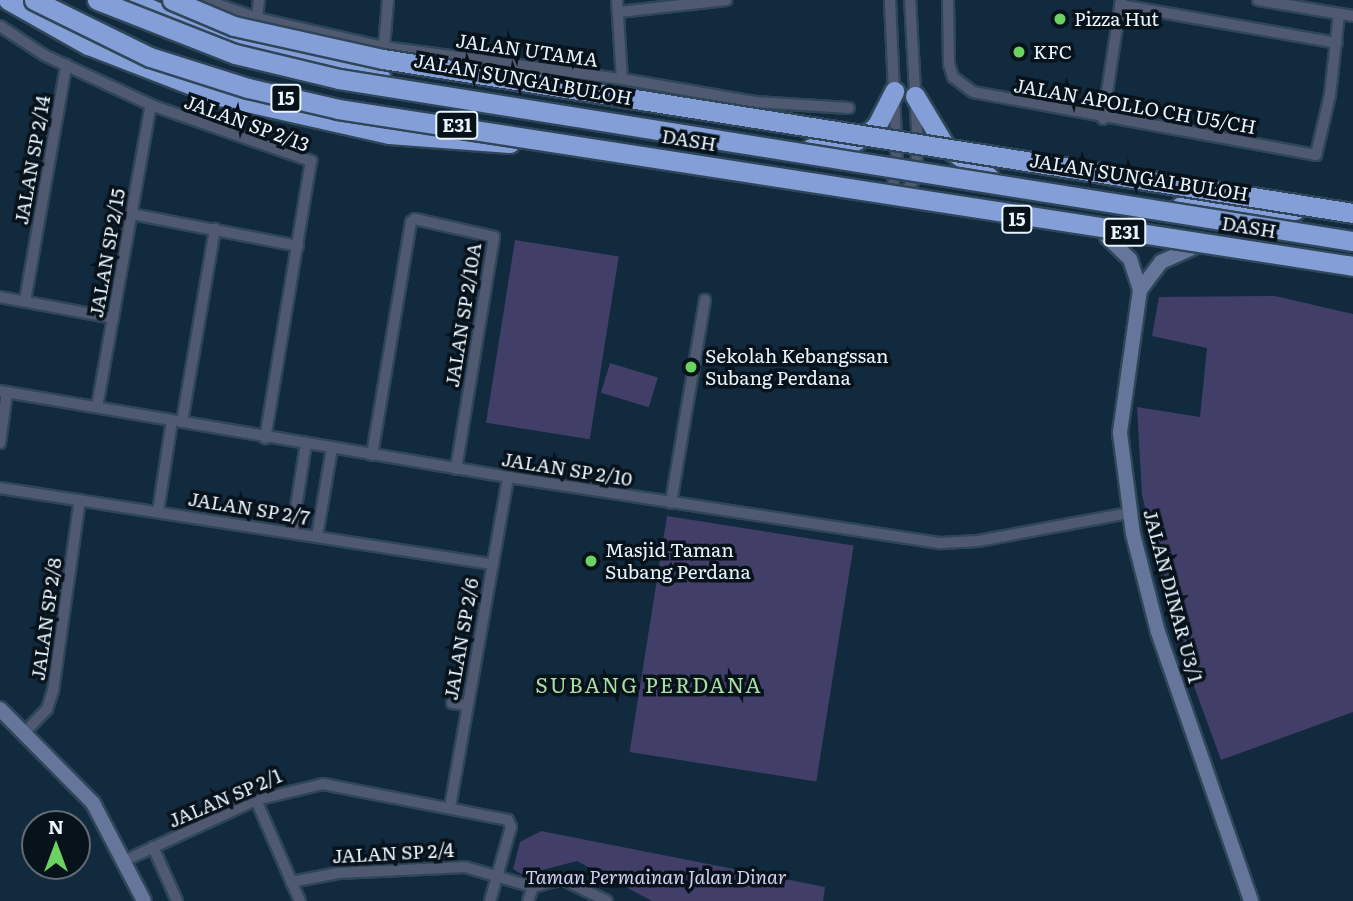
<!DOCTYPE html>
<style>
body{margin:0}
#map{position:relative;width:1353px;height:901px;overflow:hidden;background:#112a3e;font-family:Literata,serif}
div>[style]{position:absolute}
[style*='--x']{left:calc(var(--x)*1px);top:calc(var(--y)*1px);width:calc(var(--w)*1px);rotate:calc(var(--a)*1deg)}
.green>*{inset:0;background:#413f68;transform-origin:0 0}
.roads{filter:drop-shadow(2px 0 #2f4659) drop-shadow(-2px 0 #2f4659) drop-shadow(0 2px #2f4659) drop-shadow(0 -2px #2f4659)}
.street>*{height:10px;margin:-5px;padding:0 5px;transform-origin:5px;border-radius:5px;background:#4f5a71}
.secondary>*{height:14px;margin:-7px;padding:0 7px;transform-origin:7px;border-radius:7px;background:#65769a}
.highway>*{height:19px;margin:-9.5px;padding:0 9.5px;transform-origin:9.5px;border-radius:9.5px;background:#849ed7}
.bridges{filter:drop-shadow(2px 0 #2f4659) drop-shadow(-2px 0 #2f4659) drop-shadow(0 2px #2f4659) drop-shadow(0 -2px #2f4659)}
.highway-bridge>*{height:19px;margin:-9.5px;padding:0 9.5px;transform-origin:9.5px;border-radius:9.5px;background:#849ed7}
.dots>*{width:19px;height:19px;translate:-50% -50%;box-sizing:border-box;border:4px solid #08121b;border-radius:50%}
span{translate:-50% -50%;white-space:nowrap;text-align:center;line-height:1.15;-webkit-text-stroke:7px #08121b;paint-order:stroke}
.shield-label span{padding:2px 5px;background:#08121b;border:2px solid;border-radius:5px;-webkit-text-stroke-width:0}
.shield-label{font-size:18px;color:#e8f4fe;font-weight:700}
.poi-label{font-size:19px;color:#e8f4fe}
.left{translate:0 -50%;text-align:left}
.street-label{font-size:19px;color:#e8f4fe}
.park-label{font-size:19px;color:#d0d1f3;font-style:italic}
.neighbourhood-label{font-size:21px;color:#a8dea1;letter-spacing:2px}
.north{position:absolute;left:21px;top:810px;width:70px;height:70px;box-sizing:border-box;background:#08121b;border:2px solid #626c76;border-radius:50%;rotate:0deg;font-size:19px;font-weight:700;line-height:28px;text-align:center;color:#e8f4fe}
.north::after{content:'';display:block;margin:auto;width:24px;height:32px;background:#6cd362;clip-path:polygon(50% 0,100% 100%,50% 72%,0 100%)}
</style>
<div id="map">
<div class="green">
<i style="left:515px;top:240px;width:105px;height:185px;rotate:9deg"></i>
<i style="clip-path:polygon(1275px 296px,1353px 314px,1353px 712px,1221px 760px,1175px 634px,1142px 495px,1137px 407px,1200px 417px,1207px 348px,1152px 336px,1159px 297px)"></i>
<i style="left:610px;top:363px;width:50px;height:31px;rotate:17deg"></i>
<i style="left:667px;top:516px;width:189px;height:239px;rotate:9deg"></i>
<i style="clip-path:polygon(541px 831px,825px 887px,823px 901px,652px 901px,577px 861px,523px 875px,513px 869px,520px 842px)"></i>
</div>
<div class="roads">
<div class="street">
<i style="--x:205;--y:0;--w:55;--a:19.1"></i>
<i style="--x:257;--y:18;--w:130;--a:12.9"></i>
<i style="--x:384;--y:47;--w:240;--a:7.7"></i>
<i style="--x:622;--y:79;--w:135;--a:9.8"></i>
<i style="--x:755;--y:102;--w:94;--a:3.7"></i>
<i style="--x:617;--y:0;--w:79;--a:86.4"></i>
<i style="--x:890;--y:0;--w:160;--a:87.5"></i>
<i style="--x:897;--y:160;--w:25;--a:99"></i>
<i style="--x:893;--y:185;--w:14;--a:73"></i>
<i style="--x:948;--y:0;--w:64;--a:89.1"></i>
<i style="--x:949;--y:64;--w:14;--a:73"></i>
<i style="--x:953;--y:77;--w:25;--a:37"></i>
<i style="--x:973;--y:92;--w:349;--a:10.4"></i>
<i style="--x:1316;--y:155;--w:62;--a:-76.9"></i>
<i style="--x:1330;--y:95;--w:81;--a:-83.7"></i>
<i style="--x:1258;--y:0;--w:96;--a:9.6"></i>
<i style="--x:1120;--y:5;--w:220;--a:9.9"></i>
<i style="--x:619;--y:12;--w:108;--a:-6.4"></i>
<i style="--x:257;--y:18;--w:18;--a:-84"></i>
<i style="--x:0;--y:26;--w:53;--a:33.4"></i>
<i style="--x:44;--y:55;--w:118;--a:25"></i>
<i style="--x:151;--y:105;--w:170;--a:19.3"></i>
<i style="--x:311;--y:161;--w:281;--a:99.4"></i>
<i style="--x:384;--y:47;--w:47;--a:-85.1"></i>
<i style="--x:1103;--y:119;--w:120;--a:-81.4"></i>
<i style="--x:900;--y:199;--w:24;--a:-54"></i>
<i style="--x:914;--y:180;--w:34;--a:-83"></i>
<i style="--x:918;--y:146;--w:146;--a:-93.1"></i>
<i style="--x:132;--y:214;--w:169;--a:10.9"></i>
<i style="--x:0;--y:297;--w:115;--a:10.5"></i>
<i style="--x:25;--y:301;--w:240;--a:-80.1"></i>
<i style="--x:0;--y:391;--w:515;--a:9.61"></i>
<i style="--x:508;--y:477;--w:438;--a:8.7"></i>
<i style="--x:941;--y:543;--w:37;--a:-3"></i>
<i style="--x:978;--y:541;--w:154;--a:-10.5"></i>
<i style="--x:97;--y:407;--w:307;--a:-79.9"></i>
<i style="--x:182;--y:422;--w:196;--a:-80.3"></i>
<i style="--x:0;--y:443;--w:51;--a:-82.2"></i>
<i style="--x:372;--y:455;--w:236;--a:-80.5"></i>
<i style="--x:411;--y:222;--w:5;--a:-37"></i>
<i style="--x:415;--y:219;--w:81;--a:12.8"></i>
<i style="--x:494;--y:237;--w:235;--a:99.3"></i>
<i style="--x:0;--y:488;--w:499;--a:8.8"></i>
<i style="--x:671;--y:503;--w:206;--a:-80.5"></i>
<i style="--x:158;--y:512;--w:92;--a:-81.3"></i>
<i style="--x:292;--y:533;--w:90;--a:-81.1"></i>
<i style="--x:317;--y:536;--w:89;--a:-80.3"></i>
<i style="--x:452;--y:703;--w:15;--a:8"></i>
<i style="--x:24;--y:733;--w:33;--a:-46"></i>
<i style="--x:47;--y:709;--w:19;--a:-72"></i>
<i style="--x:53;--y:691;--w:193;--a:-82"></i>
<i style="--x:256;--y:800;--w:110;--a:66.5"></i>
<i style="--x:450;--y:807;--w:335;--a:-80"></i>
<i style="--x:153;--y:847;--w:59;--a:66"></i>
<i style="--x:126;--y:860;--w:143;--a:-24.8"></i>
<i style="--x:256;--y:800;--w:69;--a:-13.4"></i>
<i style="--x:323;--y:784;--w:188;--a:11"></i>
<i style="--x:508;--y:820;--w:8;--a:67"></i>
<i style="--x:511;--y:827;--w:77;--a:105.8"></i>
<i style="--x:291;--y:882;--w:48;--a:-10.8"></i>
<i style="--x:338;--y:873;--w:127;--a:-2.7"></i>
<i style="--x:465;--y:867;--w:71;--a:16.4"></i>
<i style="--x:533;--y:887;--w:30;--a:-15"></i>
<i style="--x:562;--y:879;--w:50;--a:26.1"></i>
<i style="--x:528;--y:901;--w:15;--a:-70"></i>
</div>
<div class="secondary">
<i style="--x:1107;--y:237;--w:32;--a:44"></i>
<i style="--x:1130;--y:259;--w:33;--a:72"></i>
<i style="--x:1140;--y:290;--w:144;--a:98"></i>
<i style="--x:1120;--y:433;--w:102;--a:82.7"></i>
<i style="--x:1133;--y:534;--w:101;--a:75.7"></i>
<i style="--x:1158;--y:632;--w:285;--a:70.9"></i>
<i style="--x:1140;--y:290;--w:35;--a:-53"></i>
<i style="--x:1161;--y:262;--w:34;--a:-24"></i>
<i style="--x:0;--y:709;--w:132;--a:45.3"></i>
<i style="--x:93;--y:803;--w:110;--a:62.5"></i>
</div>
<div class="highway">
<i style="--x:8;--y:0;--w:92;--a:29.4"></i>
<i style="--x:88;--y:45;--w:142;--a:21.1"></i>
<i style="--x:220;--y:96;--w:173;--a:12.7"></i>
<i style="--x:389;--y:134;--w:121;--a:4.3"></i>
<i style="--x:130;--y:0;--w:50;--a:23.5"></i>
<i style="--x:176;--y:20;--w:213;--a:15.8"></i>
<i style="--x:915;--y:96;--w:58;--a:59"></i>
<i style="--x:945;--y:146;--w:54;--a:35.2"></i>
<i style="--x:811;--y:148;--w:40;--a:-7.1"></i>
<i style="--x:851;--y:143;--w:17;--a:-28"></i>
<i style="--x:866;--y:135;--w:15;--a:-42"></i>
<i style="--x:877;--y:125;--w:38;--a:-63"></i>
<i style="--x:1181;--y:206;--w:114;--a:2"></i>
</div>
</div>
<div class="bridges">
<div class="highway-bridge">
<i style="--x:34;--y:0;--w:129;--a:26.2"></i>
<i style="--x:150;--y:57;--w:103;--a:17.6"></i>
<i style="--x:248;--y:88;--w:92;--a:13.1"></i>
<i style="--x:338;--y:109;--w:1027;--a:8.79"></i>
<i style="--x:97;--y:0;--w:148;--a:21.4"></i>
<i style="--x:235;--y:54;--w:107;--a:13.5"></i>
<i style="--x:339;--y:79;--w:1027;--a:9.08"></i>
<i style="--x:172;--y:0;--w:67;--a:22.8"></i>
<i style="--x:234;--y:26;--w:153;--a:12.5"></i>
<i style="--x:383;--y:59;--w:982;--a:9.02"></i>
</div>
</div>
<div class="dots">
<i style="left:1060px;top:19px;background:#6cd362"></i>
<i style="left:1019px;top:52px;background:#6cd362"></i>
<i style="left:691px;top:367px;background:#6cd362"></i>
<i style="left:591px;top:561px;background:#6cd362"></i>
</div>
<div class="shield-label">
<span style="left:286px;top:98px">15</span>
<span style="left:457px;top:125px">E31</span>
<span style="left:1017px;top:219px">15</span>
<span style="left:1125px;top:232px">E31</span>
</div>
<div class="poi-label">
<span class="left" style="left:1074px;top:19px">Pizza Hut</span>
<span class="left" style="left:1033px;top:52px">KFC</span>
<span class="left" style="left:705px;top:367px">Sekolah Kebangssan<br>Subang Perdana</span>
<span class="left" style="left:605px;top:561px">Masjid Taman<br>Subang Perdana</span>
</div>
<div class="street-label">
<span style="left:527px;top:50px;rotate:8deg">JALAN UTAMA</span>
<span style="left:523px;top:79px;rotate:10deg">JALAN SUNGAI BULOH</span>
<span style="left:1135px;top:106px;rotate:10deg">JALAN APOLLO CH U5/CH</span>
<span style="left:247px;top:123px;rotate:20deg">JALAN SP 2/13</span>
<span style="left:689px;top:140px;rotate:9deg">DASH</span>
<span style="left:32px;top:160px;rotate:-80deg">JALAN SP 2/14</span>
<span style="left:1139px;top:177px;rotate:9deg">JALAN SUNGAI BULOH</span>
<span style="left:1249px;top:227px;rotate:9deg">DASH</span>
<span style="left:107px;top:253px;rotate:-80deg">JALAN SP 2/15</span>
<span style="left:463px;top:315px;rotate:-81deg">JALAN SP 2/10A</span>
<span style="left:567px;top:469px;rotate:9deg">JALAN SP 2/10</span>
<span style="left:249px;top:508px;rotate:9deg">JALAN SP 2/7</span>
<span style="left:1173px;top:596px;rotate:75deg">JALAN DINAR U3/1</span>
<span style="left:46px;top:619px;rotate:-82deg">JALAN SP 2/8</span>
<span style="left:461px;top:639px;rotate:-80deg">JALAN SP 2/6</span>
<span style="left:225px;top:798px;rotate:-23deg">JALAN SP 2/1</span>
<span style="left:393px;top:853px;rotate:-3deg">JALAN SP 2/4</span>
</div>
<div class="park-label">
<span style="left:656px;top:877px">Taman Permainan Jalan Dinar</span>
</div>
<div class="neighbourhood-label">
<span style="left:649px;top:684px">SUBANG PERDANA</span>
</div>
<div class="north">N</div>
</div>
